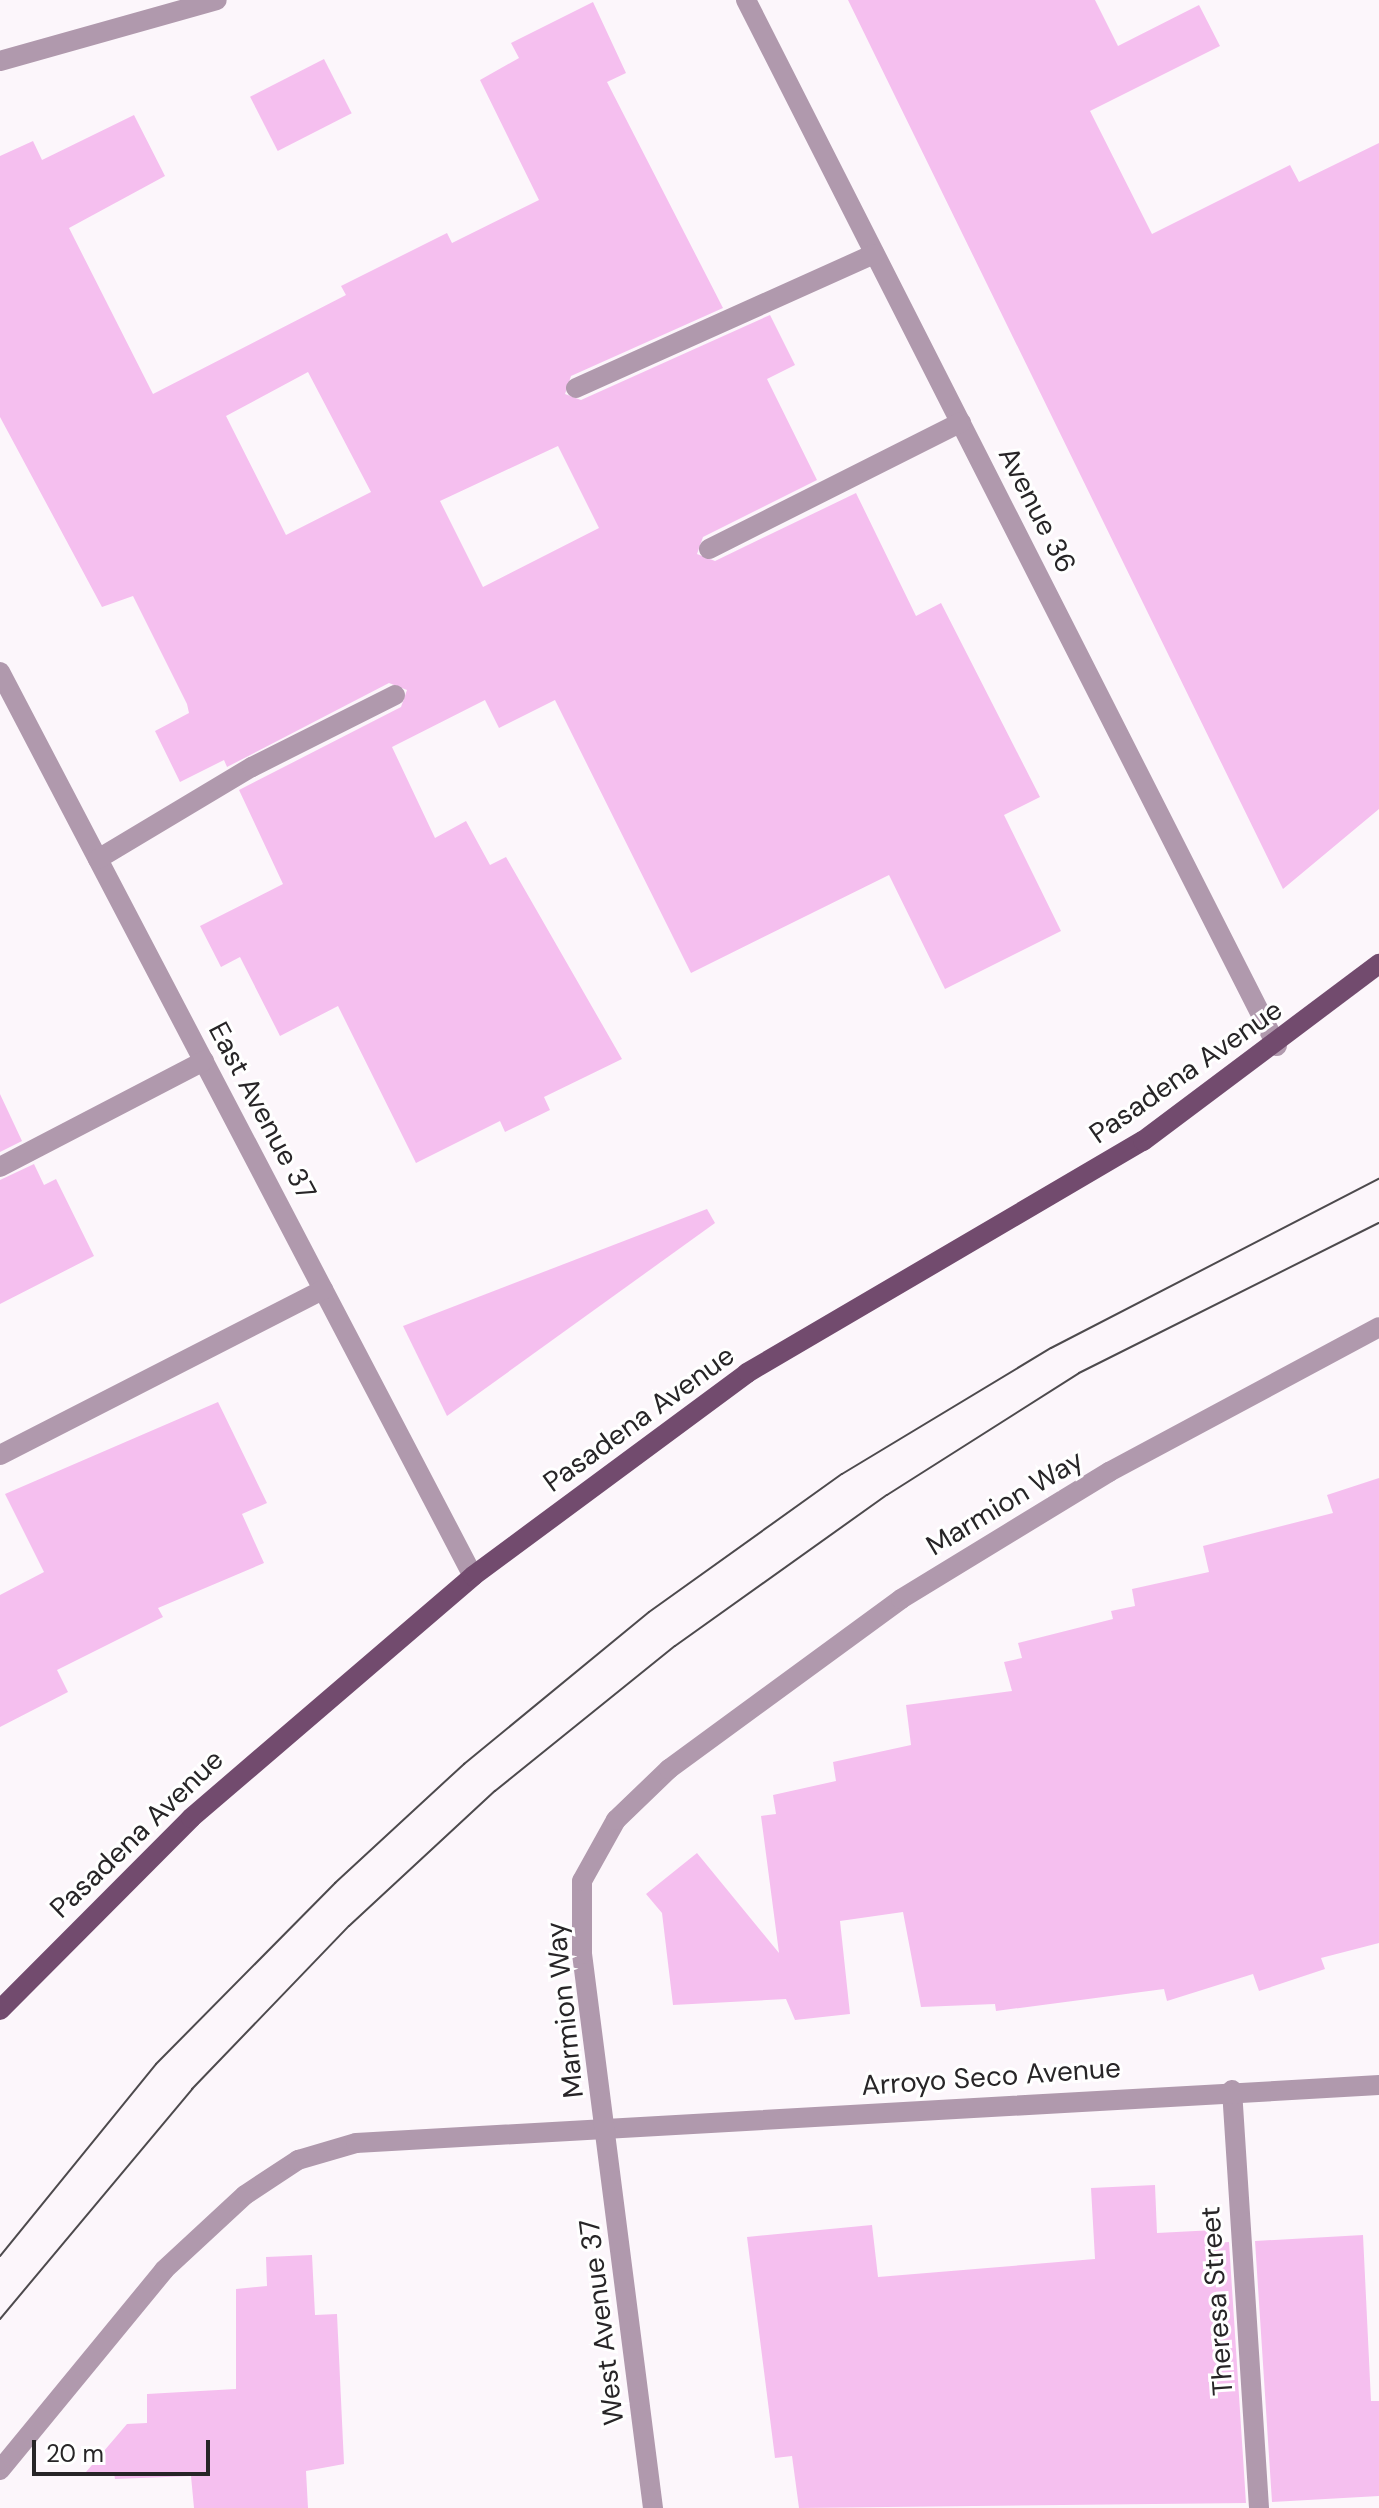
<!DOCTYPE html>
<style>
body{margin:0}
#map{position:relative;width:1379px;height:2508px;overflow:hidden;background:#fcf6fb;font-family:"DM Sans",sans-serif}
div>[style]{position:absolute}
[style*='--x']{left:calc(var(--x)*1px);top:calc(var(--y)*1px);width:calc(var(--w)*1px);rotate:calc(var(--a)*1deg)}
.building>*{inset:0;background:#f5bfef;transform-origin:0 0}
.minor>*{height:20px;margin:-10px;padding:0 10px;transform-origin:10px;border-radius:10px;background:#b099ad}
.major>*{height:20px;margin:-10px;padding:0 10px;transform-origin:10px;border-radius:10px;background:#724b6e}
.tram>*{height:2px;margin:-1px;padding:0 1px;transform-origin:1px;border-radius:1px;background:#4d4a4d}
span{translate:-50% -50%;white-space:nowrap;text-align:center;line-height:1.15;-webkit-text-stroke:6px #fff;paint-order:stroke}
.street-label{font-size:28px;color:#272527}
.scale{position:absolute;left:32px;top:2440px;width:178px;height:36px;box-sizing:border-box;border:4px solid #272527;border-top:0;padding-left:10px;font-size:24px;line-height:28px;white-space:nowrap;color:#272527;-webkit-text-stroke:6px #fff;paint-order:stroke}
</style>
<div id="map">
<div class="building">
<i style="clip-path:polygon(848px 0,1095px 0,1118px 46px,1199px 5px,1220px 46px,1090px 111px,1152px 234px,1290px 165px,1299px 182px,1379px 143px,1379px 809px,1283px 889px)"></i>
<i style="clip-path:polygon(evenodd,593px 2px,626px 73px,607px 82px,723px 308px,571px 376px,565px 394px,581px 400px,770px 315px,795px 365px,767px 379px,817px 480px,703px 537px,697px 554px,715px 561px,856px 493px,916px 616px,941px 603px,1040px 797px,1004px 815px,1061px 931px,945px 989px,889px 875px,691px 973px,555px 700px,499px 728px,485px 700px,392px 747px,435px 838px,466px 821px,490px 865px,506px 857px,622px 1059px,544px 1097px,550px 1110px,505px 1132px,500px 1121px,416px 1163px,338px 1006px,280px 1036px,240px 957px,221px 967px,200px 926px,283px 884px,239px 790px,401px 707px,407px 690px,389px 683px,227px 767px,224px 760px,180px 782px,155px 731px,189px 713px,187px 704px,133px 596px,102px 607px,0 417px,0 156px,33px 141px,42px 160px,134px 115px,165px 176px,69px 228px,153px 394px,346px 295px,341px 286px,447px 233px,452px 243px,539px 200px,480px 80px,519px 58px,511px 43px,593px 2px,308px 372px,371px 492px,286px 535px,226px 416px,308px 372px,593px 2px,558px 446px,599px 528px,483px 587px,440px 501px,558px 446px)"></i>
<i style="left:324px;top:59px;width:61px;height:83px;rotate:63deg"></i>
<i style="clip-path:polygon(0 1094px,22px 1141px,0 1152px)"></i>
<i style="clip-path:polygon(34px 1164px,44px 1185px,56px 1179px,94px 1256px,0 1304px,0 1180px)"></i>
<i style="clip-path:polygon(707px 1209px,715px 1223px,447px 1416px,403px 1326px)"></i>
<i style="clip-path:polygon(218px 1402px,267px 1503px,242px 1514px,264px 1563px,158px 1608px,163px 1617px,57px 1670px,68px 1692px,0 1727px,0 1595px,44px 1572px,5px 1494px)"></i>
<i style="clip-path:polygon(1379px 1478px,1379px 1943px,1321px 1958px,1325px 1969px,1259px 1991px,1253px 1974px,1167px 2001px,1164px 1989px,996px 2011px,995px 2004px,921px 2007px,903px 1912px,840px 1921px,850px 2014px,795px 2020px,786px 1999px,673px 2005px,662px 1913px,646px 1894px,697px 1853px,779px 1953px,761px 1816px,776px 1814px,773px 1795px,836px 1781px,833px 1762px,911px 1745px,906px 1705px,1012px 1691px,1004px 1662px,1022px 1658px,1018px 1643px,1113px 1619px,1111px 1611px,1135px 1606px,1132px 1589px,1209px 1572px,1203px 1546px,1333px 1513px,1327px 1495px)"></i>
<i style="clip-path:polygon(1155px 2185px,1157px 2233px,1215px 2230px,1216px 2243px,1229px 2242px,1246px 2503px,799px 2508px,792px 2456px,775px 2458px,747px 2237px,872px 2225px,878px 2277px,1095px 2259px,1091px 2188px)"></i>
<i style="clip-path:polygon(1363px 2235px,1371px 2401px,1379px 2401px,1379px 2496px,1272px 2502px,1255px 2241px)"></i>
<i style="clip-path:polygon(312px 2255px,315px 2315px,337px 2314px,344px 2464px,306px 2471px,308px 2508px,194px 2508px,191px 2476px,115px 2479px,114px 2473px,86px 2472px,127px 2424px,147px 2423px,147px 2394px,236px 2389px,236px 2289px,267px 2286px,266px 2257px)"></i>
</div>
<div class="minor">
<i style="--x:746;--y:0;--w:1173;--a:63.09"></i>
<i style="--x:0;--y:61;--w:225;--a:-15.7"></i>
<i style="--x:576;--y:388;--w:327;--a:-24.2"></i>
<i style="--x:709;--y:549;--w:282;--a:-26.7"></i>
<i style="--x:0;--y:672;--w:1020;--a:62.38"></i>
<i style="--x:98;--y:859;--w:179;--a:-30.9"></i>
<i style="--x:252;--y:767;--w:160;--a:-26.7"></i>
<i style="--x:0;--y:1167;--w:230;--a:-27.5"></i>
<i style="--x:0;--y:1455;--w:363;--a:-27.1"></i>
<i style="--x:1232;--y:2090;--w:419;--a:86.3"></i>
<i style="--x:0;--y:2470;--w:259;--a:-50.6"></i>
<i style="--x:164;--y:2270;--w:110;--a:-42.8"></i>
<i style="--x:245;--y:2195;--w:64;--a:-33.4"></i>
<i style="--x:298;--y:2160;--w:60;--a:-16.3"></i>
<i style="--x:356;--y:2143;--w:1025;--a:-3.24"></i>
<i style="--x:653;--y:2508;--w:559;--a:-97.3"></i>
<i style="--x:582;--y:1954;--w:73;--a:-90"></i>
<i style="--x:582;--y:1881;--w:70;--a:-60.9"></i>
<i style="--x:616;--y:1820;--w:74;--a:-43.9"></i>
<i style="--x:669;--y:1769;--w:288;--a:-36.2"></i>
<i style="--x:901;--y:1599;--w:244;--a:-31.4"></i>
<i style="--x:1109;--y:1472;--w:306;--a:-28.2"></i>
</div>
<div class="major">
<i style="--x:0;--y:2010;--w:271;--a:-45.1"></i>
<i style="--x:191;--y:1818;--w:372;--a:-40.6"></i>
<i style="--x:473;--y:1576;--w:341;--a:-36.5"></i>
<i style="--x:747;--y:1373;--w:459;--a:-30.4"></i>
<i style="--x:1143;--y:1141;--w:295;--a:-36.9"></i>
</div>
<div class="tram">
<i style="--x:0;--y:2256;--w:247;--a:-50.9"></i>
<i style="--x:156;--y:2064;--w:255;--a:-45.3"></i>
<i style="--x:335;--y:1883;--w:176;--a:-42.7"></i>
<i style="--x:464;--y:1764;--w:239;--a:-39.4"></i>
<i style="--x:649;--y:1612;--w:237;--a:-35.6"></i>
<i style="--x:842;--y:1474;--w:244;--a:-31.1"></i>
<i style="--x:1051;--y:1348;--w:369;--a:-27.3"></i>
<i style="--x:0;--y:2319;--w:300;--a:-50.1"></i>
<i style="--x:192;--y:2089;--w:226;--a:-46.1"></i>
<i style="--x:349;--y:1926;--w:199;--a:-42.8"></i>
<i style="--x:495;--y:1791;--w:231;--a:-38.9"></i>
<i style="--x:675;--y:1646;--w:260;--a:-35.5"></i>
<i style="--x:887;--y:1495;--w:227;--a:-32.4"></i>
<i style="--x:1079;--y:1373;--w:335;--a:-26.6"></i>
</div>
<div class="street-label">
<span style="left:1037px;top:510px;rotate:63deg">Avenue 36</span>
<span style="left:1186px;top:1072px;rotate:-35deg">Pasadena Avenue</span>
<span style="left:262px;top:1111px;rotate:62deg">East Avenue 37</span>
<span style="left:639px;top:1419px;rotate:-36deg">Pasadena Avenue</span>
<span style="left:1005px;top:1503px;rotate:-31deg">Marmion Way</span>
<span style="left:137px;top:1834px;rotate:-44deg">Pasadena Avenue</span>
<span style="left:565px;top:2010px;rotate:-96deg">Marmion Way</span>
<span style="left:991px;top:2077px;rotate:-4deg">Arroyo Seco Avenue</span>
<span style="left:1217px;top:2301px;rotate:-94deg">Theresa Street</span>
<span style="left:602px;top:2322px;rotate:-97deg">West Avenue 37</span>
</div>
<div class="scale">20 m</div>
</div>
